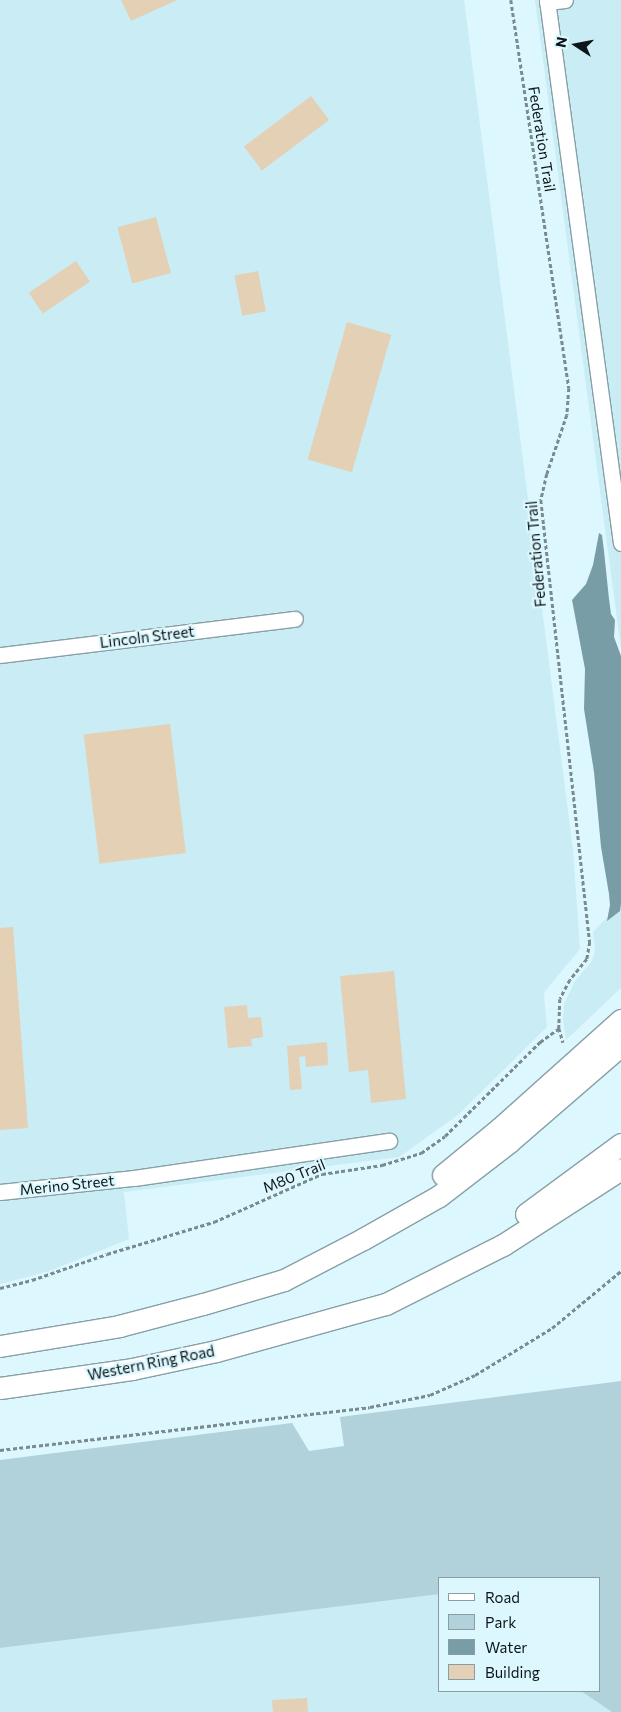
<!DOCTYPE html>
<style>
body{margin:0}
#map{position:relative;width:621px;height:1712px;overflow:hidden;background:#ddf7fe;font-family:Commissioner,sans-serif}
div>[style]{position:absolute}
[style*='--x']{left:calc(var(--x)*1px);top:calc(var(--y)*1px);width:calc(var(--w)*1px);rotate:calc(var(--a)*1deg)}
.built>*{inset:0;background:#c9ecf5}
.green>*{inset:0;background:#b1d2db}
.water>*{inset:0;background:#799da7}
.building>*{inset:0;background:#e4d0b5;transform-origin:0 0}
.path>*{height:2.5px;margin-top:-1.25px;transform-origin:0;background:repeating-linear-gradient(90deg,#788b8f 0 4px,transparent 0 6.5px)}
.roads{filter:drop-shadow(1px 0 #879fa6) drop-shadow(-1px 0 #879fa6) drop-shadow(0 1px #879fa6) drop-shadow(0 -1px #879fa6)}
.minor>*{height:15px;margin:-7.5px;padding:0 7.5px;transform-origin:7.5px;border-radius:7.5px;background:#fff}
.highway>*{height:21px;margin:-10.5px;padding:0 10.5px;transform-origin:10.5px;border-radius:10.5px;background:#fff}
span{translate:-50% -50%;white-space:nowrap;text-align:center;line-height:1.15;-webkit-text-stroke:4.5px #ddf7fe;paint-order:stroke}
.street-label{font-size:15px;color:#0c1618}
.legend{position:absolute;left:438px;top:1577px;width:162px;height:115px;box-sizing:border-box;background:#ddf7fe;border:1px solid #899da2;margin:0;padding:6px 9px;list-style:none;font-size:15px;color:#0c1618}
.legend li{display:flex;align-items:center;gap:10px;height:25px}
.legend b{width:25px;border:1px solid #899da2}
.north{position:absolute;left:551px;top:20px;width:50px;height:50px;-webkit-text-stroke:4px #ddf7fe;paint-order:stroke;rotate:281deg;font-size:14px;font-weight:700;line-height:20px;text-align:center;color:#0c1618}
.north::after{content:'';display:block;margin:auto;width:18px;height:22px;background:#0c1618;clip-path:polygon(50% 0,100% 100%,50% 72%,0 100%)}
</style>
<div id="map">
<div class="built">
<i style="clip-path:polygon(0 0,464px 0,573px 850px,580px 949px,545px 991px,544px 996px,547px 1027px,458px 1115px,399px 1157px,124px 1192px,129px 1239px,49px 1271px,0 1284px)"></i>
<i style="clip-path:polygon(535px 0,621px 0,621px 649px)"></i>
<i style="clip-path:polygon(621px 903px,621px 988px,566px 1040px,563px 1019px,564px 1004px,575px 981px,592px 961px,595px 951px,593px 932px)"></i>
<i style="clip-path:polygon(438px 1593px,440px 1691px,581px 1691px,612px 1712px,0 1712px,0 1648px)"></i>
</div>
<div class="green">
<i style="clip-path:polygon(621px 1381px,621px 1712px,612px 1712px,581px 1691px,600px 1691px,600px 1578px,440px 1578px,440px 1594px,0 1648px,0 1460px,292px 1423px,309px 1451px,344px 1446px,340px 1417px)"></i>
</div>
<div class="water">
<i style="clip-path:polygon(599px 533px,602px 535px,604px 551px,609px 599px,611px 614px,615px 620px,614px 637px,621px 656px,621px 903px,620px 911px,607px 921px,610px 905px,609px 894px,601px 847px,594px 772px,584px 709px,585px 669px,572px 600px,586px 584px,593px 565px)"></i>
</div>
<div class="building">
<i style="clip-path:polygon(121px 0,177px 0,131px 21px)"></i>
<i style="left:311px;top:96px;width:30px;height:84px;rotate:53deg"></i>
<i style="left:156px;top:217px;width:58px;height:40px;rotate:75deg"></i>
<i style="left:76px;top:261px;width:25px;height:57px;rotate:56deg"></i>
<i style="left:258px;top:271px;width:41px;height:24px;rotate:79deg"></i>
<i style="left:347px;top:322px;width:46px;height:143px;rotate:16deg"></i>
<i style="left:170px;top:724px;width:130px;height:87px;rotate:83deg"></i>
<i style="clip-path:polygon(13px 927px,28px 1128px,0 1130px,0 928px)"></i>
<i style="clip-path:polygon(394px 971px,406px 1099px,371px 1103px,368px 1070px,349px 1072px,340px 976px)"></i>
<i style="clip-path:polygon(247px 1005px,248px 1018px,261px 1017px,263px 1037px,251px 1039px,252px 1046px,228px 1048px,224px 1007px)"></i>
<i style="clip-path:polygon(327px 1042px,328px 1065px,306px 1067px,305px 1056px,299px 1057px,302px 1089px,290px 1090px,287px 1046px)"></i>
<i style="clip-path:polygon(307px 1698px,308px 1712px,273px 1712px,272px 1700px)"></i>
</div>
<div class="path">
<i style="--x:511;--y:0;--w:392;--a:81.5"></i>
<i style="--x:569;--y:388;--w:27;--a:94"></i>
<i style="--x:567;--y:415;--w:62;--a:108.7"></i>
<i style="--x:547;--y:474;--w:27;--a:103"></i>
<i style="--x:541;--y:500;--w:445;--a:83.7"></i>
<i style="--x:590;--y:942;--w:17;--a:100"></i>
<i style="--x:587;--y:959;--w:27;--a:129"></i>
<i style="--x:570;--y:980;--w:21;--a:118"></i>
<i style="--x:560;--y:999;--w:29;--a:92"></i>
<i style="--x:559;--y:1028;--w:15;--a:74"></i>
<i style="--x:0;--y:1288;--w:33;--a:-14"></i>
<i style="--x:32;--y:1280;--w:79;--a:-19.1"></i>
<i style="--x:107;--y:1254;--w:112;--a:-16.7"></i>
<i style="--x:214;--y:1222;--w:118;--a:-24"></i>
<i style="--x:322;--y:1174;--w:61;--a:-8.5"></i>
<i style="--x:382;--y:1165;--w:41;--a:-17.1"></i>
<i style="--x:421;--y:1153;--w:29;--a:-35"></i>
<i style="--x:445;--y:1136;--w:134;--a:-44.7"></i>
<i style="--x:540;--y:1042;--w:24;--a:-36"></i>
<i style="--x:0;--y:1450;--w:372;--a:-6.6"></i>
<i style="--x:370;--y:1407;--w:61;--a:-11.3"></i>
<i style="--x:430;--y:1395;--w:49;--a:-24"></i>
<i style="--x:475;--y:1375;--w:90;--a:-31.4"></i>
<i style="--x:552;--y:1328;--w:89;--a:-39.6"></i>
</div>
<div class="roads">
<div class="minor">
<i style="--x:547;--y:0;--w:548;--a:82.24"></i>
<i style="--x:547;--y:2;--w:18;--a:-6"></i>
<i style="--x:0;--y:655;--w:297;--a:-7"></i>
<i style="--x:0;--y:1192;--w:135;--a:-6"></i>
<i style="--x:134;--y:1178;--w:258;--a:-8.3"></i>
</div>
<div class="highway">
<i style="--x:443;--y:1175;--w:72;--a:-39.4"></i>
<i style="--x:499;--y:1129;--w:164;--a:-41.8"></i>
<i style="--x:526;--y:1214;--w:118;--a:-36.4"></i>
<i style="--x:0;--y:1346;--w:121;--a:-9.5"></i>
<i style="--x:119;--y:1326;--w:87;--a:-14.7"></i>
<i style="--x:203;--y:1304;--w:84;--a:-16.5"></i>
<i style="--x:284;--y:1280;--w:89;--a:-27.4"></i>
<i style="--x:363;--y:1239;--w:87;--a:-29.5"></i>
<i style="--x:439;--y:1196;--w:88;--a:-37.6"></i>
<i style="--x:509;--y:1142;--w:148;--a:-40.9"></i>
<i style="--x:0;--y:1388;--w:133;--a:-8.2"></i>
<i style="--x:132;--y:1369;--w:86;--a:-12.1"></i>
<i style="--x:216;--y:1351;--w:176;--a:-15.5"></i>
<i style="--x:386;--y:1304;--w:131;--a:-26.8"></i>
<i style="--x:503;--y:1245;--w:140;--a:-32.8"></i>
</div>
</div>
<div class="street-label">
<span style="left:542px;top:139px;rotate:81deg">Federation Trail</span>
<span style="left:536px;top:554px;rotate:-95deg">Federation Trail</span>
<span style="left:147px;top:637px;rotate:-7deg">Lincoln Street</span>
<span style="left:294px;top:1176px;rotate:-22deg">M80 Trail</span>
<span style="left:67px;top:1185px;rotate:-6deg">Merino Street</span>
<span style="left:151px;top:1363px;rotate:-11deg">Western Ring Road</span>
</div>
<ul class="legend">
<li><b style="height:6px;background:#fff"></b>Road</li>
<li><b style="height:14px;background:#b1d2db"></b>Park</li>
<li><b style="height:14px;background:#799da7"></b>Water</li>
<li><b style="height:14px;background:#e4d0b5"></b>Building</li>
</ul>
<div class="north">N</div>
</div>
